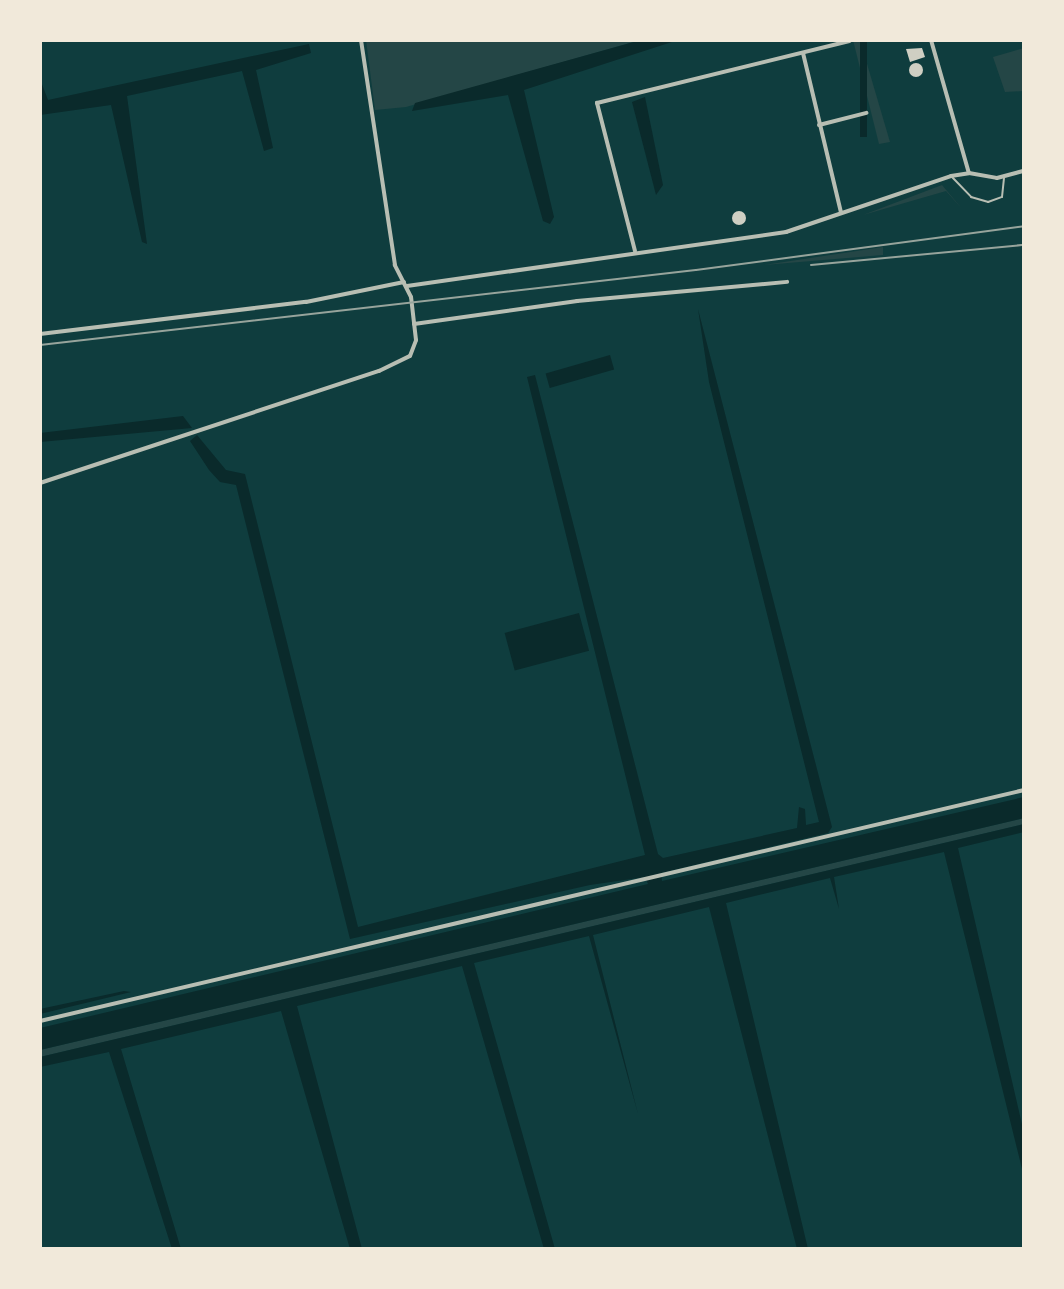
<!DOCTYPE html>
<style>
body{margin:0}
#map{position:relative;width:1064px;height:1289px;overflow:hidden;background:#0f3d3e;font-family:Roboto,sans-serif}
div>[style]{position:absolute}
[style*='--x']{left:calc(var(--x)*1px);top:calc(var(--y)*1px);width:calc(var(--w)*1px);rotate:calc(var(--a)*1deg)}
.green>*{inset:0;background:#244646}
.water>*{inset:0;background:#0a2a2b;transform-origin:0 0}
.building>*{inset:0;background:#cfcfc3}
.round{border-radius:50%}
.service>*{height:2px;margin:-1px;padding:0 1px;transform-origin:1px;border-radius:1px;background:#b8beb3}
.minor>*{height:4px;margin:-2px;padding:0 2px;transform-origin:2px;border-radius:2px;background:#b8beb3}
.tertiary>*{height:4px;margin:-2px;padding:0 2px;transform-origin:2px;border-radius:2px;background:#b8beb3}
.rail>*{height:2px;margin:-1px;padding:0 1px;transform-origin:1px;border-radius:1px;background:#97a49c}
span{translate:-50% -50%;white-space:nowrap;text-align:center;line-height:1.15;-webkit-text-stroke:8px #f1e9da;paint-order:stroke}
.frame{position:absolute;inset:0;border:42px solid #f1e9da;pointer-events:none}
</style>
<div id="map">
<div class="green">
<i style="clip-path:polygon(366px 40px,640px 40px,406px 107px,375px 110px)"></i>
<i style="clip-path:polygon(853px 40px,860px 40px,890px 142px,879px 144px)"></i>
<i style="clip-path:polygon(1024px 48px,1024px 91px,1005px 92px,993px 57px)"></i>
<i style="clip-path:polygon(942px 185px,963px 210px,946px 191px,863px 215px)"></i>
<i style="clip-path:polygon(883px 247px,883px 255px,764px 265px)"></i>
<i style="clip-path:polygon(1024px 818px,1024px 824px,40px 1057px,40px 1050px)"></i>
</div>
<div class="water">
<i style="clip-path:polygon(641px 40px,678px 40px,524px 90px,554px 217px,550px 224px,543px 221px,508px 95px,412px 111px,415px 103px)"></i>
<i style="left:860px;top:40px;width:7px;height:97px"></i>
<i style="clip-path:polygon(309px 44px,311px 53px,256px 70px,273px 148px,264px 151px,242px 71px,127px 96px,147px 244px,142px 242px,111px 105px,40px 115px,40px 79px,48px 100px)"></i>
<i style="clip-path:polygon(645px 97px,663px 185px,656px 195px,632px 102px)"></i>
<i style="clip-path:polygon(698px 309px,832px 827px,828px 833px,661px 873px,662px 881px,1024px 797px,1024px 818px,40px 1050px,40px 1028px,648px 884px,645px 877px,590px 885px,350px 939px,236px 485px,220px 482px,209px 470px,190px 441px,197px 435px,226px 470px,245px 474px,358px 927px,645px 855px,527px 377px,535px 375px,658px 854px,663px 858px,797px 828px,799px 807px,805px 809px,806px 825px,819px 822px,709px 382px)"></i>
<i style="left:610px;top:355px;width:15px;height:67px;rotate:74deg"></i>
<i style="clip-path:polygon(183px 416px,192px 428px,40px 442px,40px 433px)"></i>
<i style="left:579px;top:613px;width:39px;height:77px;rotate:75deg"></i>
<i style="clip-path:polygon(1024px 824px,1024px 832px,958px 848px,1024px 1133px,1024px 1177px,944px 852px,834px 877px,839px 909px,830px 878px,726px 903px,808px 1249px,797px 1249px,709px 907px,593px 935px,638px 1114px,589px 936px,474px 963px,555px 1249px,544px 1249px,462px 966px,297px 1006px,362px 1249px,350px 1249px,281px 1011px,121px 1049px,181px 1249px,172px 1249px,109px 1052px,40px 1067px,40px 1057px)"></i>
<i style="clip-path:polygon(124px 991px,131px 992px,40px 1014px,40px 1009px)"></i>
</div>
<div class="building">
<i style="clip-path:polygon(922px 48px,925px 57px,910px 62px,906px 49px)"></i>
<i class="round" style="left:909px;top:63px;width:14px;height:14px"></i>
<i class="round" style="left:732px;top:211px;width:14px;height:14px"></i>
</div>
<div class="service">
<i style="--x:952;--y:177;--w:28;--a:46"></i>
<i style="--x:971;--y:197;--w:18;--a:16"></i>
<i style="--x:988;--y:202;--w:15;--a:-20"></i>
<i style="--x:1002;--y:197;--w:19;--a:-84"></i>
</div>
<div class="minor">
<i style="--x:803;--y:53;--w:164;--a:76.6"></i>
<i style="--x:819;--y:125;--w:49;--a:-14.3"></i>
<i style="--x:635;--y:251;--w:153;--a:-104.4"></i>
<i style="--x:597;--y:103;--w:260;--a:-13.8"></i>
<i style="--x:407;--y:286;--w:383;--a:-8.1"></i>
<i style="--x:786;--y:232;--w:174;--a:-18.7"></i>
<i style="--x:951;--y:176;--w:18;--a:-9"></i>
<i style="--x:969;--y:173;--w:28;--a:10"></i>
<i style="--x:997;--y:178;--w:28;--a:-15"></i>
<i style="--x:414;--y:324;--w:165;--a:-8"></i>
<i style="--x:577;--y:301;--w:211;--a:-5.2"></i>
<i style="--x:40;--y:334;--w:268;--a:-6.9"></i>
<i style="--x:306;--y:302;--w:100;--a:-11.5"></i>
<i style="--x:40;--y:483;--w:357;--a:-18.3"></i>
<i style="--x:379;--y:371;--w:34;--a:-26"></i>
<i style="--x:410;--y:356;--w:17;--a:-69"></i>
<i style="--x:416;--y:340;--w:43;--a:-96.6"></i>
<i style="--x:411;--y:297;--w:36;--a:-117"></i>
<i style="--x:395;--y:265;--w:228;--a:-98.6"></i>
<i style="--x:40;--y:1021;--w:1011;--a:-13.21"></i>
</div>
<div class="tertiary">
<i style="--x:931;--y:40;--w:138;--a:74.1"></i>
</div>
<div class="rail">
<i style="--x:811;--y:265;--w:214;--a:-5.4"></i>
<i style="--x:40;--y:345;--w:660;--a:-6.52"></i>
<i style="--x:696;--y:270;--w:331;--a:-7.6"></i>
</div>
<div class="frame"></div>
</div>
